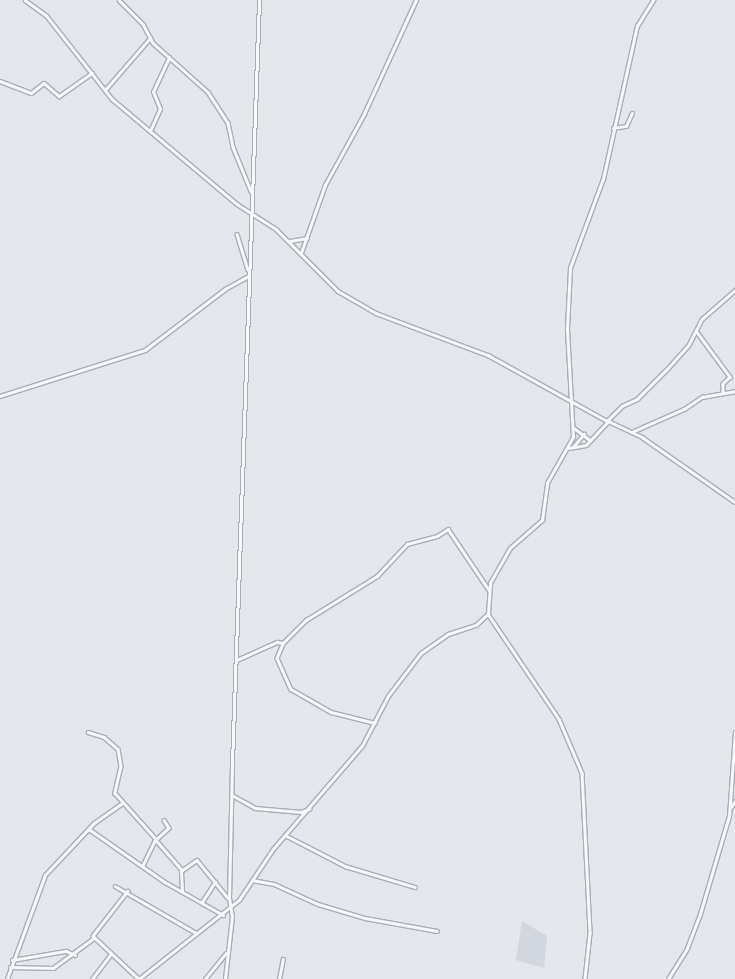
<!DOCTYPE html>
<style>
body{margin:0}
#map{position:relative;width:735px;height:979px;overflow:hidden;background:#e4e7ec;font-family:Arial,sans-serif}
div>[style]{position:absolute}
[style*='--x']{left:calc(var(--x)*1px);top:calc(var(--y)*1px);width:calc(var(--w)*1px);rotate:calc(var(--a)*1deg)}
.built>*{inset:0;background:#d2d6de}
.roads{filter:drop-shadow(1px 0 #a9aeb7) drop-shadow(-1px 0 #a9aeb7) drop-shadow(0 1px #a9aeb7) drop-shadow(0 -1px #a9aeb7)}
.minor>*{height:2.5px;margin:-1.25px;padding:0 1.25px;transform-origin:1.25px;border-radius:1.25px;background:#f7f8fa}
span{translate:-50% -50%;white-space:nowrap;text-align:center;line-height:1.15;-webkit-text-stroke:3.5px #f4f6f9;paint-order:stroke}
</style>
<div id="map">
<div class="built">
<i style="clip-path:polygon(522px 921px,547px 936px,544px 968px,516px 960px)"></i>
</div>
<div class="roads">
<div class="minor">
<i style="--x:25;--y:0;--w:26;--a:36"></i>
<i style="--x:46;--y:15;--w:107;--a:51.8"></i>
<i style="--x:112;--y:99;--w:163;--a:40"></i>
<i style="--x:237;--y:204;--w:46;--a:32.7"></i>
<i style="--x:276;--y:229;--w:88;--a:45"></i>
<i style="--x:338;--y:291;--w:44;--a:30.1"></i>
<i style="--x:376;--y:313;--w:120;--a:20.6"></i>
<i style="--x:488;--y:355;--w:136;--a:29"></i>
<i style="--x:119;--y:0;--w:34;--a:45"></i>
<i style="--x:143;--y:24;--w:21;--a:62"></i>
<i style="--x:153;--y:43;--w:74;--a:41.7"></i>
<i style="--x:208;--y:92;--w:37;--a:57"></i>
<i style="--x:228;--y:123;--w:25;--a:78"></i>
<i style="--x:233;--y:147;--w:48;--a:67.8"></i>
<i style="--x:0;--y:81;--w:33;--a:21"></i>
<i style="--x:31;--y:93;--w:16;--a:-38"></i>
<i style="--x:44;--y:83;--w:20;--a:41"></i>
<i style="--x:59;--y:96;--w:40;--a:-34.9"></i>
<i style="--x:105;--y:90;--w:69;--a:-49.1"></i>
<i style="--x:613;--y:128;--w:13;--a:-9"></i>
<i style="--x:626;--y:126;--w:14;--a:-65"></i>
<i style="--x:151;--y:129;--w:22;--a:-66"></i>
<i style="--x:160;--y:109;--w:18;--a:-112"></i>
<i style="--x:153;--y:92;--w:38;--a:-65"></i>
<i style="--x:237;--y:234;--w:37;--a:73"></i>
<i style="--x:290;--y:241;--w:17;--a:-10"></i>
<i style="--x:301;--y:253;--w:72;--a:-70.6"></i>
<i style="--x:325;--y:185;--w:81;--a:-61.2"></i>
<i style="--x:364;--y:114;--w:125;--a:-65.5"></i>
<i style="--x:697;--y:332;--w:56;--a:53.7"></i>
<i style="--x:730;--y:377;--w:10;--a:135"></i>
<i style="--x:723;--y:384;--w:8;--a:90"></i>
<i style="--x:0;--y:396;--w:152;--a:-17.6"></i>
<i style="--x:145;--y:350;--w:101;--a:-37.3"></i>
<i style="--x:225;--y:289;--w:26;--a:-29"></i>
<i style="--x:607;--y:421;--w:21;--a:-45"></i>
<i style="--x:622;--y:406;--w:17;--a:-25"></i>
<i style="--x:637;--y:399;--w:42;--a:-45"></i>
<i style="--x:667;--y:369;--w:31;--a:-48"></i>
<i style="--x:688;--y:346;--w:30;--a:-63"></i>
<i style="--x:702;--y:319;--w:44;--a:-41.3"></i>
<i style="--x:574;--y:428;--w:20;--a:37"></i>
<i style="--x:632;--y:432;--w:57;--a:-23.9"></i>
<i style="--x:684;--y:409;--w:22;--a:-34"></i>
<i style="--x:702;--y:397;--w:34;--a:-10"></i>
<i style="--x:573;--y:447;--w:17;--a:-50"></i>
<i style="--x:569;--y:448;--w:17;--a:-10"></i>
<i style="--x:586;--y:445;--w:33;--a:-47"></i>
<i style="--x:608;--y:421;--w:38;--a:25"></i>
<i style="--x:642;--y:437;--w:113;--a:35"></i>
<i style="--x:488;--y:614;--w:127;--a:55.9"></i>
<i style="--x:559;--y:719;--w:59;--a:66.9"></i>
<i style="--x:582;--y:773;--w:160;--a:87.1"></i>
<i style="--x:590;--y:933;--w:46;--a:96.2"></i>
<i style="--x:283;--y:644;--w:15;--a:113"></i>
<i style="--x:277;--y:658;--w:34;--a:66"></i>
<i style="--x:291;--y:689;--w:46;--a:29.9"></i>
<i style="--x:331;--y:712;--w:45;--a:14"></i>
<i style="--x:237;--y:660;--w:44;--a:-24.2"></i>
<i style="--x:277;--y:642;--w:6;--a:9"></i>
<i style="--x:283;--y:643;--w:33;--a:-45"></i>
<i style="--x:306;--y:620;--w:84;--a:-31.8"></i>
<i style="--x:377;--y:576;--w:44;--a:-46.8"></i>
<i style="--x:407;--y:544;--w:31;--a:-15"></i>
<i style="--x:437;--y:536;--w:13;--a:-32"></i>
<i style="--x:448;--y:529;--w:73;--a:56.1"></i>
<i style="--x:88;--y:732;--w:17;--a:17"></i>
<i style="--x:104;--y:737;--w:18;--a:41"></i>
<i style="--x:118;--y:749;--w:17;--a:80"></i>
<i style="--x:121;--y:766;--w:28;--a:103"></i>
<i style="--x:115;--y:793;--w:62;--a:48.3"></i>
<i style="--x:156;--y:839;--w:30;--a:116"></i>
<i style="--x:232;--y:795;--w:26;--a:29"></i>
<i style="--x:255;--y:808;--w:46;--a:5"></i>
<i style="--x:301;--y:812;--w:9;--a:-21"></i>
<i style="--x:731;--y:807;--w:7;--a:-56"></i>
<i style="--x:164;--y:820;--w:9;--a:58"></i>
<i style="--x:169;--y:828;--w:18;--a:137"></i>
<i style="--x:156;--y:840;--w:40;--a:49"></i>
<i style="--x:89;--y:829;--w:93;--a:34.9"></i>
<i style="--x:165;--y:882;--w:67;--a:29.6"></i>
<i style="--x:285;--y:835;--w:68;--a:27.3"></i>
<i style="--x:345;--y:866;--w:73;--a:16.7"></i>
<i style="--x:252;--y:880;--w:22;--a:10"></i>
<i style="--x:274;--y:884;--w:48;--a:24.4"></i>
<i style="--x:318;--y:904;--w:49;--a:16.6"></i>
<i style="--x:365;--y:918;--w:73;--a:10.2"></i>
<i style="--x:115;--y:886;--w:94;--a:30.1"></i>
<i style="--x:128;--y:891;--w:57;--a:127.9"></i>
<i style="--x:93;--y:936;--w:63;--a:43.1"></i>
<i style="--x:139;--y:979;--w:127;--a:-38.3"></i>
<i style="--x:239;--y:900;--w:61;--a:-56.3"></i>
<i style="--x:273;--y:849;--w:136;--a:-49.2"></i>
<i style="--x:362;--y:746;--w:56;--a:-62.5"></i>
<i style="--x:388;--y:696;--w:54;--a:-52.5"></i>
<i style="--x:421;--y:653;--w:33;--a:-35"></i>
<i style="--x:448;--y:634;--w:29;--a:-18"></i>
<i style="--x:476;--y:625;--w:16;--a:-43"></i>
<i style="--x:488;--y:614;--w:31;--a:-86"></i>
<i style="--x:490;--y:583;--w:40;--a:-60.3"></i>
<i style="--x:510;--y:548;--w:43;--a:-41.2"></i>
<i style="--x:542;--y:520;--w:37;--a:-82"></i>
<i style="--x:547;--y:483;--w:53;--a:-60.5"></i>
<i style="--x:573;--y:437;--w:109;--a:-93.2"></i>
<i style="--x:567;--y:328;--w:60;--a:-87.1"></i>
<i style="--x:570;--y:268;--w:95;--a:-69.7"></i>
<i style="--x:603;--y:179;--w:157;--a:-77.5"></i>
<i style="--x:637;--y:26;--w:31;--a:-58"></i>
<i style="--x:182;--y:891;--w:20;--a:-93"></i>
<i style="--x:181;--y:871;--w:19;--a:-35"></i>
<i style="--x:197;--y:860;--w:49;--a:50.8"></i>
<i style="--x:202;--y:902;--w:24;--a:-57"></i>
<i style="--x:12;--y:960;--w:55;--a:-9.5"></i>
<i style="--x:66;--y:951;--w:10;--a:24"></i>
<i style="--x:10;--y:967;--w:43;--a:1.3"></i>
<i style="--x:53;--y:968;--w:51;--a:-36.2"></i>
<i style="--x:7;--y:979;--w:111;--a:-69.9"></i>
<i style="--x:45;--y:875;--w:71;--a:-46.7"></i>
<i style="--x:94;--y:823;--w:35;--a:-35"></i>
<i style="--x:92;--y:979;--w:30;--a:-53"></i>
<i style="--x:205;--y:979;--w:33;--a:-51"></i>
<i style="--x:225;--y:979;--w:62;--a:-83.6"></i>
<i style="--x:232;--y:917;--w:19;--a:-99"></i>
<i style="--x:229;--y:898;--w:135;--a:-88.7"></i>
<i style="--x:232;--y:763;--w:763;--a:-87.97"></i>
<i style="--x:279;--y:979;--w:20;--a:-79"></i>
<i style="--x:668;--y:979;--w:36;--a:-58"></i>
<i style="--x:687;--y:948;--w:36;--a:-69"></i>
<i style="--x:700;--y:914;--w:102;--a:-73.5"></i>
<i style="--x:729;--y:816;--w:84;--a:-85.9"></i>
</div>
</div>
</div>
